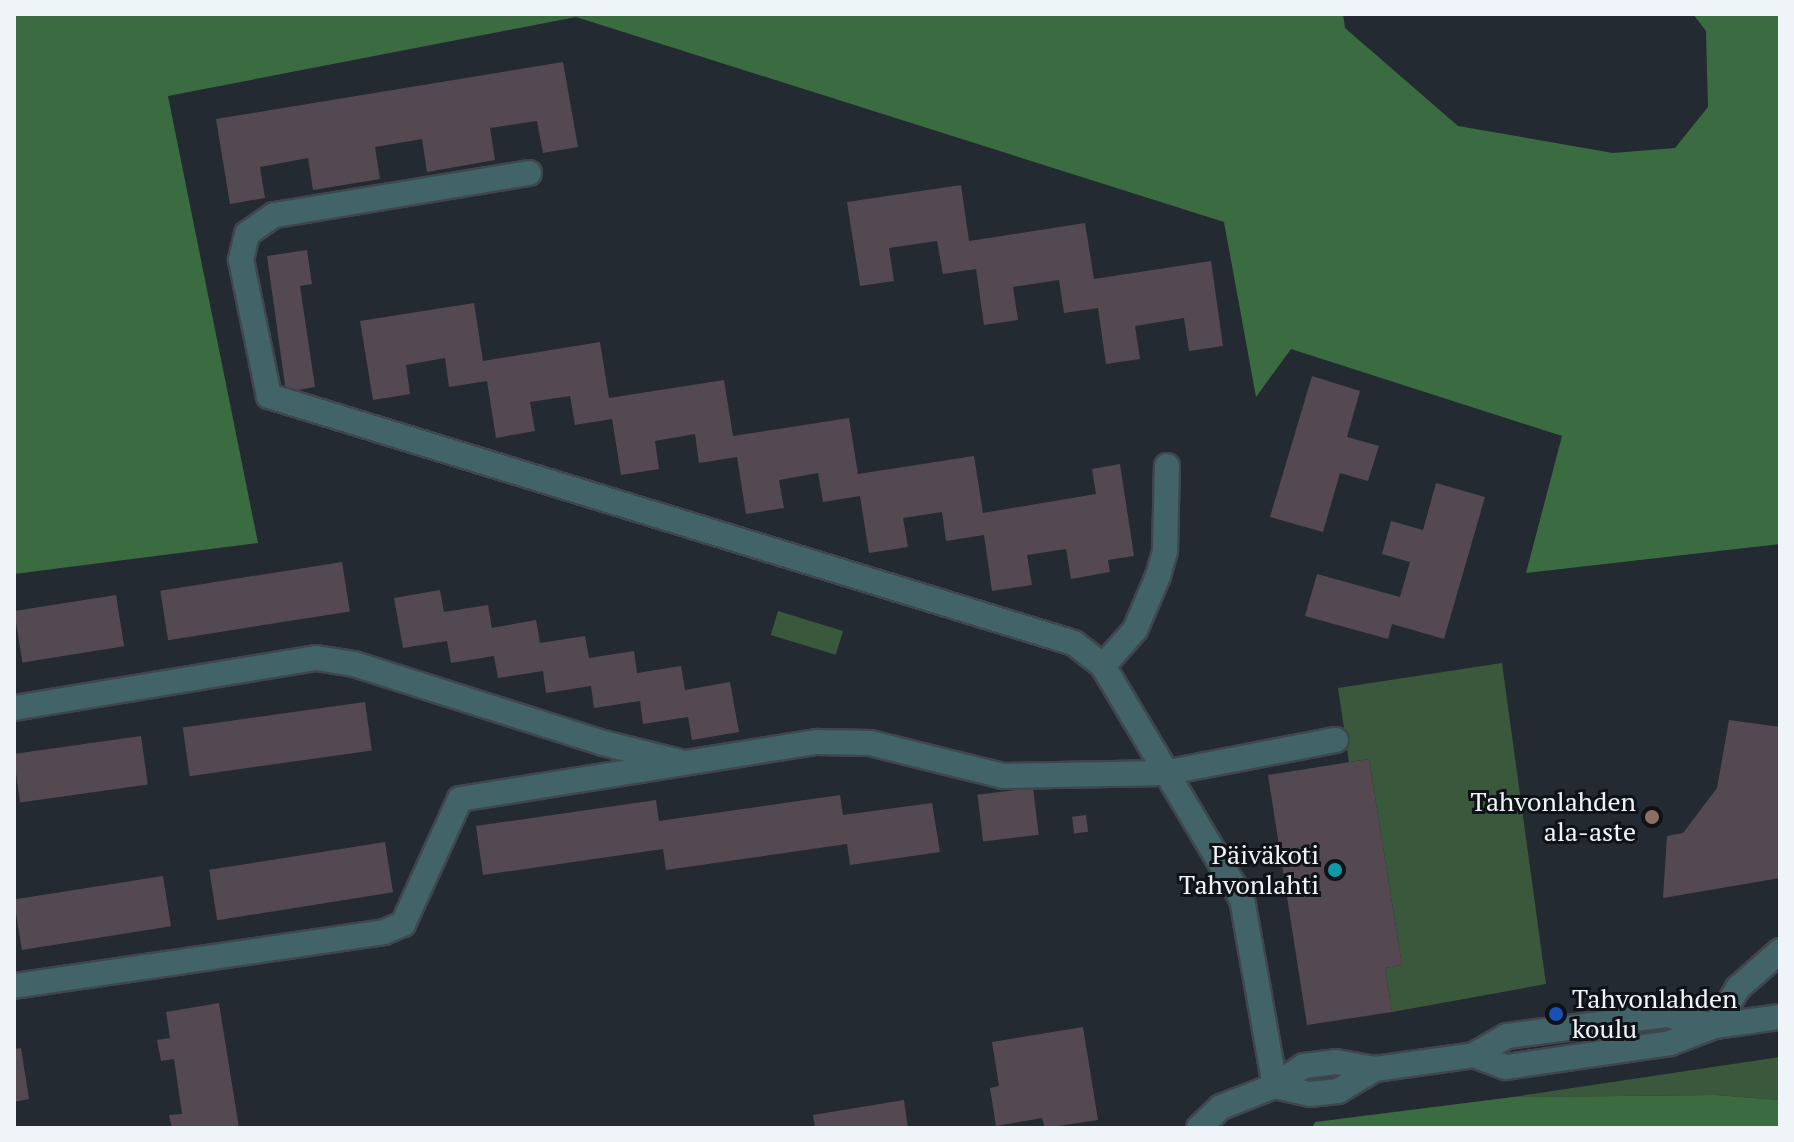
<!DOCTYPE html>
<meta charset="utf-8">
<style>
body{margin:0}
#map{position:relative;width:1794px;height:1142px;overflow:hidden;background:#232a32;font-family:"PT Serif",serif}
div>[style]{position:absolute}
[style*='--x']{left:calc(var(--x)*1px);top:calc(var(--y)*1px);width:calc(var(--w)*1px);rotate:calc(var(--a)*1deg)}
.green>*{inset:0;background:#3a593c;transform-origin:0 0}
.forest>*{inset:0;background:#3b6b40}
.building>*{inset:0;background:#544950;transform-origin:0 0}
.roads{filter:drop-shadow(2px 0 #40464e) drop-shadow(-2px 0 #40464e) drop-shadow(0 2px #40464e) drop-shadow(0 -2px #40464e)}
.minor>*{height:24px;margin:-12px;padding:0 12px;transform-origin:12px;border-radius:12px;background:#426367}
.dots>*{width:22px;height:22px;translate:-50% -50%;box-sizing:border-box;border:4px solid #0f1216;border-radius:50%}
span{translate:-50% -50%;white-space:nowrap;text-align:center;line-height:1.15;-webkit-text-stroke:6px #0f1216;paint-order:stroke}
.poi-label{font-size:26px;color:#eff4f9}
.right{translate:-100% -50%;text-align:right}
.left{translate:0 -50%;text-align:left}
.frame{position:absolute;inset:0;border:16px solid #eff4f9;pointer-events:none}
</style>
<div id="map">
<div class="green">
<i style="left:778px;top:611px;width:68px;height:25px;rotate:17deg"></i>
<i style="clip-path:polygon(1502px 663px,1546px 984px,1392px 1012px,1385px 968px,1402px 965px,1369px 759px,1349px 762px,1338px 688px)"></i>
<i style="clip-path:polygon(1780px 1057px,1780px 1100px,1716px 1095px,1513px 1097px)"></i>
</div>
<div class="forest">
<i style="clip-path:polygon(14px 14px,1343px 14px,1345px 28px,1458px 126px,1613px 153px,1675px 148px,1708px 107px,1706px 31px,1693px 14px,1780px 14px,1780px 544px,1526px 573px,1562px 436px,1291px 349px,1256px 397px,1224px 222px,576px 17px,168px 96px,258px 543px,14px 574px)"></i>
<i style="clip-path:polygon(1716px 1095px,1780px 1100px,1780px 1128px,1312px 1128px,1315px 1122px,1513px 1097px)"></i>
</div>
<div class="building">
<i style="clip-path:polygon(563px 62px,578px 147px,543px 153px,537px 121px,490px 128px,495px 160px,427px 172px,422px 139px,375px 147px,380px 179px,313px 190px,308px 158px,260px 167px,265px 198px,230px 204px,216px 119px)"></i>
<i style="clip-path:polygon(961px 185px,969px 241px,1085px 223px,1094px 279px,1211px 261px,1223px 346px,1189px 351px,1184px 318px,1135px 326px,1140px 359px,1106px 364px,1098px 308px,1064px 313px,1059px 280px,1013px 287px,1018px 320px,984px 325px,976px 269px,943px 274px,937px 241px,889px 248px,894px 281px,860px 286px,847px 202px)"></i>
<i style="clip-path:polygon(307px 250px,312px 284px,300px 286px,315px 387px,286px 392px,267px 256px)"></i>
<i style="clip-path:polygon(474px 303px,483px 361px,600px 342px,609px 398px,724px 380px,733px 436px,849px 418px,858px 474px,974px 456px,983px 513px,1096px 494px,1092px 469px,1120px 464px,1134px 556px,1108px 560px,1110px 572px,1071px 579px,1066px 549px,1027px 555px,1032px 585px,992px 591px,984px 535px,946px 541px,942px 512px,903px 518px,908px 547px,869px 553px,860px 496px,823px 502px,818px 473px,779px 480px,784px 508px,746px 514px,737px 457px,699px 463px,695px 434px,655px 441px,659px 469px,621px 475px,612px 419px,575px 425px,570px 396px,530px 402px,535px 431px,496px 438px,487px 381px,449px 387px,445px 358px,406px 365px,410px 394px,373px 400px,360px 321px)"></i>
<i style="clip-path:polygon(1312px 376px,1360px 391px,1347px 437px,1379px 446px,1368px 481px,1340px 473px,1323px 532px,1270px 517px)"></i>
<i style="clip-path:polygon(1436px 483px,1485px 497px,1444px 639px,1392px 624px,1388px 639px,1305px 616px,1317px 574px,1400px 597px,1410px 562px,1382px 554px,1391px 521px,1423px 530px)"></i>
<i style="left:342px;top:562px;width:50px;height:184px;rotate:81deg"></i>
<i style="clip-path:polygon(440px 590px,444px 612px,488px 605px,492px 628px,536px 620px,540px 643px,585px 636px,589px 658px,634px 651px,637px 673px,681px 666px,685px 690px,730px 682px,739px 732px,692px 740px,688px 717px,643px 724px,640px 701px,594px 708px,591px 686px,546px 693px,543px 671px,498px 678px,494px 656px,451px 663px,447px 641px,403px 648px,394px 598px)"></i>
<i style="left:116px;top:595px;width:52px;height:103px;rotate:81deg"></i>
<i style="left:365px;top:702px;width:49px;height:184px;rotate:82deg"></i>
<i style="clip-path:polygon(1729px 720px,1780px 727px,1780px 878px,1663px 898px,1667px 836px,1683px 833px,1717px 788px)"></i>
<i style="left:141px;top:736px;width:49px;height:129px;rotate:82deg"></i>
<i style="clip-path:polygon(1369px 759px,1402px 965px,1385px 968px,1392px 1012px,1307px 1025px,1268px 775px)"></i>
<i style="left:1033px;top:788px;width:47px;height:56px;rotate:83deg"></i>
<i style="clip-path:polygon(840px 795px,843px 815px,932px 803px,940px 852px,850px 865px,847px 844px,666px 870px,663px 849px,483px 875px,476px 826px,656px 800px,659px 821px)"></i>
<i style="left:1086px;top:815px;width:17px;height:14px;rotate:83deg"></i>
<i style="left:385px;top:842px;width:51px;height:178px;rotate:81deg"></i>
<i style="left:163px;top:876px;width:51px;height:151px;rotate:81deg"></i>
<i style="clip-path:polygon(219px 1003px,239px 1128px,172px 1128px,169px 1115px,182px 1114px,174px 1059px,161px 1061px,157px 1040px,170px 1038px,166px 1012px)"></i>
<i style="clip-path:polygon(1083px 1027px,1098px 1120px,1045px 1128px,1042px 1118px,996px 1126px,990px 1088px,999px 1086px,992px 1042px)"></i>
<i style="clip-path:polygon(21px 1048px,29px 1099px,14px 1102px,14px 1049px)"></i>
<i style="clip-path:polygon(904px 1100px,908px 1128px,815px 1128px,813px 1115px)"></i>
</div>
<div class="roads">
<div class="minor">
<i style="--x:529;--y:173;--w:258;--a:170.6"></i>
<i style="--x:274;--y:215;--w:33;--a:145"></i>
<i style="--x:247;--y:234;--w:27;--a:103"></i>
<i style="--x:241;--y:260;--w:139;--a:78.4"></i>
<i style="--x:269;--y:396;--w:842;--a:17.06"></i>
<i style="--x:1074;--y:643;--w:37;--a:38"></i>
<i style="--x:1103;--y:666;--w:271;--a:59.2"></i>
<i style="--x:1242;--y:899;--w:190;--a:80"></i>
<i style="--x:1103;--y:666;--w:48;--a:-48.4"></i>
<i style="--x:1135;--y:630;--w:59;--a:-66.9"></i>
<i style="--x:1158;--y:576;--w:26;--a:-74"></i>
<i style="--x:1165;--y:551;--w:85;--a:-88.7"></i>
<i style="--x:14;--y:708;--w:306;--a:-9.4"></i>
<i style="--x:316;--y:658;--w:38;--a:9"></i>
<i style="--x:354;--y:664;--w:261;--a:17.6"></i>
<i style="--x:603;--y:743;--w:79;--a:13.9"></i>
<i style="--x:14;--y:986;--w:374;--a:-8.3"></i>
<i style="--x:384;--y:932;--w:21;--a:-23"></i>
<i style="--x:403;--y:924;--w:137;--a:-65.5"></i>
<i style="--x:460;--y:799;--w:362;--a:-9.1"></i>
<i style="--x:817;--y:742;--w:53;--a:1.1"></i>
<i style="--x:870;--y:743;--w:137;--a:13.9"></i>
<i style="--x:1003;--y:776;--w:161;--a:-1.1"></i>
<i style="--x:1164;--y:773;--w:175;--a:-10.9"></i>
<i style="--x:1715;--y:1026;--w:44;--a:-58.8"></i>
<i style="--x:1738;--y:988;--w:56;--a:-41.4"></i>
<i style="--x:1474;--y:1055;--w:34;--a:21"></i>
<i style="--x:1506;--y:1067;--w:166;--a:-8.3"></i>
<i style="--x:1670;--y:1043;--w:48;--a:-20.7"></i>
<i style="--x:1715;--y:1026;--w:66;--a:-7.9"></i>
<i style="--x:1275;--y:1086;--w:36;--a:13"></i>
<i style="--x:1310;--y:1094;--w:28;--a:-6"></i>
<i style="--x:1338;--y:1091;--w:43;--a:-30.7"></i>
<i style="--x:1199;--y:1128;--w:30;--a:-44"></i>
<i style="--x:1221;--y:1107;--w:58;--a:-21.3"></i>
<i style="--x:1275;--y:1086;--w:35;--a:-35"></i>
<i style="--x:1304;--y:1066;--w:32;--a:-7"></i>
<i style="--x:1336;--y:1062;--w:40;--a:10"></i>
<i style="--x:1375;--y:1069;--w:100;--a:-8"></i>
<i style="--x:1474;--y:1055;--w:38;--a:-30"></i>
<i style="--x:1507;--y:1036;--w:160;--a:-7.5"></i>
<i style="--x:1666;--y:1015;--w:50;--a:12.7"></i>
</div>
</div>
<div class="dots">
<i style="left:1652px;top:817px;background:#8d6e63"></i>
<i style="left:1335px;top:870px;background:#0f9aa8"></i>
<i style="left:1556px;top:1014px;background:#1a4fb4"></i>
</div>
<div class="poi-label">
<span class="right" style="left:1636px;top:817px">Tahvonlahden<br>ala-aste</span>
<span class="right" style="left:1319px;top:870px">Päiväkoti<br>Tahvonlahti</span>
<span class="left" style="left:1572px;top:1014px">Tahvonlahden<br>koulu</span>
</div>
<div class="frame"></div>
</div>
